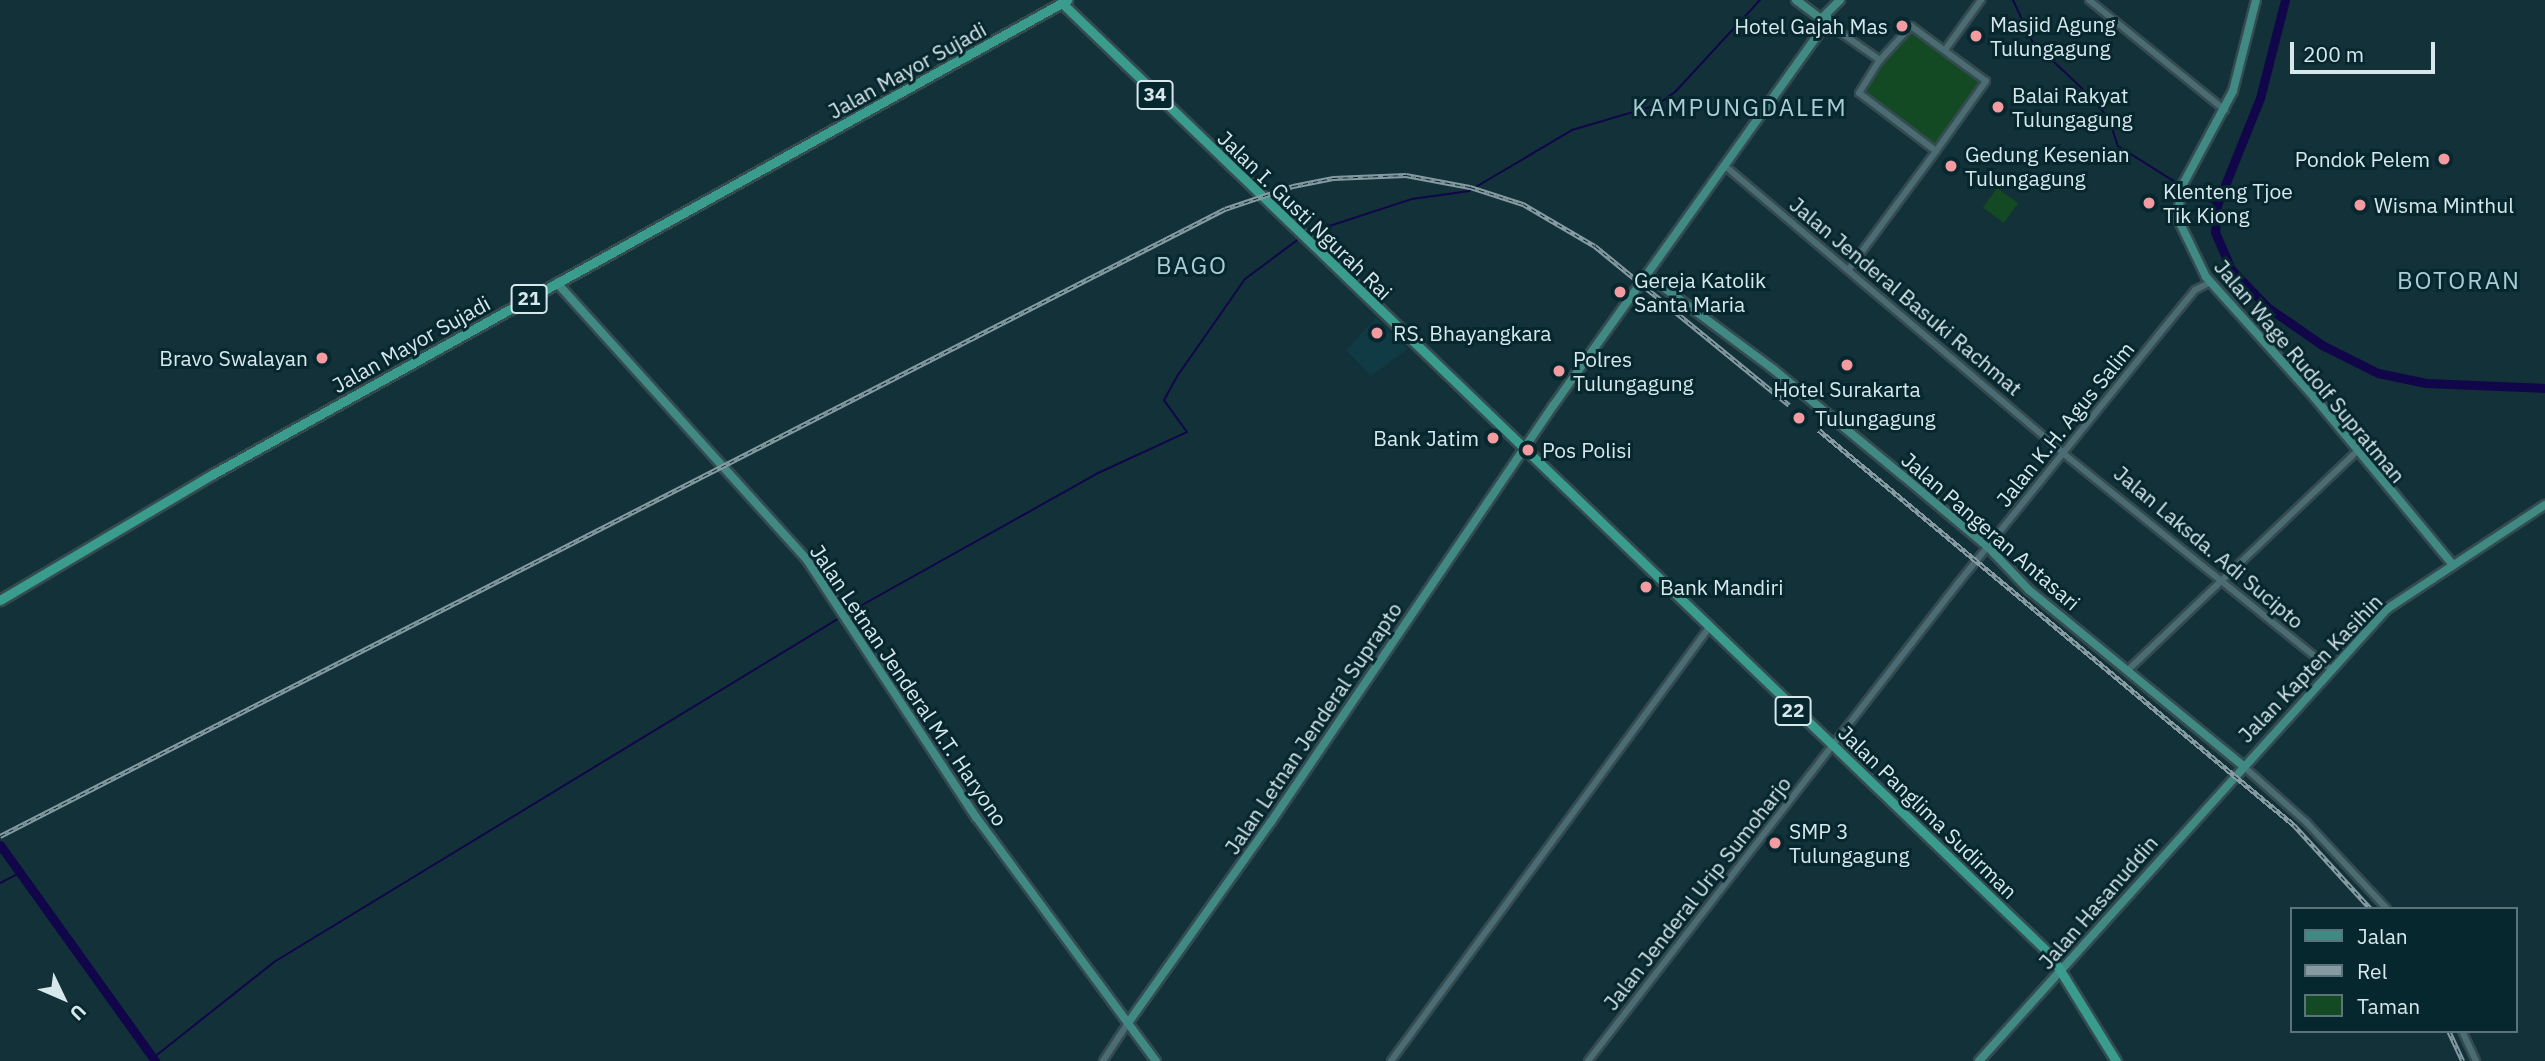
<!DOCTYPE html>
<style>
body{margin:0}
#map{position:relative;width:2545px;height:1061px;overflow:hidden;background:#123138;font-family:"IBM Plex Sans",sans-serif}
div>[style]{position:absolute}
[style*='--x']{left:calc(var(--x)*1px);top:calc(var(--y)*1px);width:calc(var(--w)*1px);rotate:calc(var(--a)*1deg)}
.built>*{inset:0;background:#103b44}
.green>*{inset:0;background:#134a23;transform-origin:0 0}
.stream>*{height:2px;margin:-1px;padding:0 1px;transform-origin:1px;border-radius:1px;background:#110649}
.river>*{height:9px;margin:-4.5px;padding:0 4.5px;transform-origin:4.5px;border-radius:4.5px;background:#110649}
.roads{filter:drop-shadow(2px 0 #344b50) drop-shadow(-2px 0 #344b50) drop-shadow(0 2px #344b50) drop-shadow(0 -2px #344b50)}
.minor>*{height:6px;margin:-3px;padding:0 3px;transform-origin:3px;border-radius:3px;background:#4c6c73}
.major>*{height:8px;margin:-4px;padding:0 4px;transform-origin:4px;border-radius:4px;background:#418983}
.highway>*{height:9px;margin:-4.5px;padding:0 4.5px;transform-origin:4.5px;border-radius:4.5px;background:#3a9c8d}
.rail>*{height:4.5px;margin-top:-2.25px;transform-origin:0;background:repeating-linear-gradient(90deg,#07272e 0 5px,#859ba1 0 10px);box-sizing:border-box;border-block:2px solid #859ba1}
.dots>*{width:19px;height:19px;translate:-50% -50%;box-sizing:border-box;border:4px solid #07272e;border-radius:50%}
span{translate:-50% -50%;white-space:nowrap;text-align:center;line-height:1.15;-webkit-text-stroke:6px #07272e;paint-order:stroke}
.shield-label span{padding:2px 5px;background:#07272e;border:2px solid;border-radius:5px;-webkit-text-stroke-width:0}
.shield-label{font-size:19px;color:#d7e8ec;font-weight:700}
.poi-label{font-size:21px;color:#d7e8ec}
.left{translate:0 -50%;text-align:left}
.right{translate:-100% -50%;text-align:right}
.street-label{font-size:21px;color:#d7e8ec}
.quarter-label{font-size:24px;color:#aacdd5;letter-spacing:2px}
.legend{position:absolute;left:2290px;top:907px;width:228px;height:126px;box-sizing:border-box;background:#07272e;border:2px solid #5a747a;margin:0;padding:9px 12px;list-style:none;font-size:21px;color:#d7e8ec}
.legend li{display:flex;align-items:center;gap:14px;height:35px}
.legend b{width:35px;border:2px solid #5a747a}
.north{position:absolute;left:28px;top:963px;width:70px;height:70px;-webkit-text-stroke:5px #07272e;paint-order:stroke;rotate:134deg;font-size:19px;font-weight:700;line-height:28px;text-align:center;color:#d7e8ec}
.north::after{content:'';display:block;margin:auto;width:24px;height:32px;background:#d7e8ec;clip-path:polygon(50% 0,100% 100%,50% 72%,0 100%)}
.scale{position:absolute;left:2290px;top:42px;width:145px;height:32px;box-sizing:border-box;border:4px solid #d7e8ec;border-top:0;padding-left:9px;font-size:21px;line-height:24px;white-space:nowrap;color:#d7e8ec;-webkit-text-stroke:5px #07272e;paint-order:stroke}
</style>
<div id="map">
<div class="built">
<i style="clip-path:polygon(1376px 318px,1408px 349px,1371px 376px,1346px 350px)"></i>
</div>
<div class="green">
<i style="left:1909px;top:28px;width:91px;height:80px;rotate:35deg"></i>
<i style="left:1997px;top:188px;width:26px;height:24px;rotate:36deg"></i>
</div>
<div class="stream">
<i style="--x:2013;--y:0;--w:45;--a:65.1"></i>
<i style="--x:2032;--y:41;--w:83;--a:43.5"></i>
<i style="--x:2092;--y:98;--w:27;--a:51"></i>
<i style="--x:2109;--y:119;--w:28;--a:72"></i>
<i style="--x:2118;--y:146;--w:73;--a:32.2"></i>
<i style="--x:2187;--y:189;--w:34;--a:28"></i>
<i style="--x:1308;--y:233;--w:109;--a:-18.1"></i>
<i style="--x:1412;--y:199;--w:58;--a:-8"></i>
<i style="--x:1469;--y:191;--w:120;--a:-30.6"></i>
<i style="--x:1572;--y:130;--w:89;--a:-16.4"></i>
<i style="--x:1657;--y:105;--w:24;--a:-36"></i>
<i style="--x:1676;--y:91;--w:124;--a:-47.3"></i>
<i style="--x:846;--y:614;--w:287;--a:-29.2"></i>
<i style="--x:1096;--y:474;--w:100;--a:-24.8"></i>
<i style="--x:1187;--y:432;--w:39;--a:-126"></i>
<i style="--x:1164;--y:400;--w:29;--a:-61"></i>
<i style="--x:1178;--y:375;--w:117;--a:-55.1"></i>
<i style="--x:1245;--y:279;--w:69;--a:-36.7"></i>
<i style="--x:0;--y:883;--w:20;--a:-27"></i>
<i style="--x:153;--y:1058;--w:154;--a:-38.4"></i>
<i style="--x:274;--y:962;--w:664;--a:-31.32"></i>
</div>
<div class="river">
<i style="--x:2285;--y:0;--w:101;--a:104.3"></i>
<i style="--x:2260;--y:98;--w:115;--a:111.9"></i>
<i style="--x:2217;--y:205;--w:27;--a:94"></i>
<i style="--x:2215;--y:232;--w:40;--a:66.6"></i>
<i style="--x:2231;--y:269;--w:52;--a:46.5"></i>
<i style="--x:2267;--y:307;--w:67;--a:34.6"></i>
<i style="--x:2322;--y:345;--w:63;--a:26.6"></i>
<i style="--x:2378;--y:373;--w:49;--a:11.8"></i>
<i style="--x:2426;--y:383;--w:119;--a:2.4"></i>
<i style="--x:0;--y:845;--w:266;--a:54.3"></i>
</div>
<div class="roads">
<div class="minor">
<i style="--x:2089;--y:0;--w:175;--a:39"></i>
<i style="--x:1831;--y:26;--w:60;--a:34.8"></i>
<i style="--x:1911;--y:26;--w:93;--a:36.3"></i>
<i style="--x:1986;--y:81;--w:86;--a:125.5"></i>
<i style="--x:1936;--y:151;--w:96;--a:-143"></i>
<i style="--x:1859;--y:93;--w:39;--a:-58"></i>
<i style="--x:1880;--y:60;--w:46;--a:-47.6"></i>
<i style="--x:1945;--y:50;--w:62;--a:-54.2"></i>
<i style="--x:1725;--y:166;--w:445;--a:40.3"></i>
<i style="--x:2064;--y:454;--w:341;--a:38.9"></i>
<i style="--x:1849;--y:269;--w:147;--a:-53.6"></i>
<i style="--x:2127;--y:671;--w:320;--a:-43.7"></i>
<i style="--x:2242;--y:765;--w:86;--a:41.7"></i>
<i style="--x:2306;--y:822;--w:119;--a:47"></i>
<i style="--x:2462;--y:1031;--w:33;--a:65"></i>
<i style="--x:1103;--y:1061;--w:45;--a:-56.7"></i>
<i style="--x:1391;--y:1061;--w:536;--a:-53.73"></i>
<i style="--x:1588;--y:1061;--w:606;--a:-52.24"></i>
<i style="--x:1959;--y:582;--w:319;--a:-51.1"></i>
<i style="--x:2159;--y:334;--w:57;--a:-50.7"></i>
<i style="--x:2195;--y:290;--w:18;--a:-27"></i>
</div>
<div class="major">
<i style="--x:1796;--y:0;--w:31;--a:37"></i>
<i style="--x:2256;--y:0;--w:94;--a:104.2"></i>
<i style="--x:2233;--y:91;--w:110;--a:118.2"></i>
<i style="--x:2181;--y:188;--w:31;--a:96"></i>
<i style="--x:2178;--y:219;--w:64;--a:64.2"></i>
<i style="--x:2206;--y:277;--w:161;--a:48"></i>
<i style="--x:2314;--y:397;--w:218;--a:50.4"></i>
<i style="--x:1827;--y:17;--w:9;--a:54"></i>
<i style="--x:1832;--y:24;--w:9;--a:144"></i>
<i style="--x:1825;--y:29;--w:11;--a:-112"></i>
<i style="--x:1821;--y:19;--w:27;--a:-45"></i>
<i style="--x:1647;--y:275;--w:157;--a:36.7"></i>
<i style="--x:1773;--y:369;--w:168;--a:39.5"></i>
<i style="--x:1903;--y:476;--w:111;--a:39.9"></i>
<i style="--x:1988;--y:547;--w:59;--a:46.4"></i>
<i style="--x:2029;--y:590;--w:276;--a:39.4"></i>
<i style="--x:557;--y:283;--w:373;--a:47.9"></i>
<i style="--x:807;--y:560;--w:308;--a:56.7"></i>
<i style="--x:976;--y:817;--w:303;--a:53.6"></i>
<i style="--x:1128;--y:1023;--w:247;--a:-54.6"></i>
<i style="--x:1271;--y:822;--w:503;--a:-55.87"></i>
<i style="--x:1553;--y:406;--w:465;--a:-54.5"></i>
<i style="--x:1979;--y:1061;--w:609;--a:-47.93"></i>
<i style="--x:2387;--y:609;--w:189;--a:-33.4"></i>
</div>
<div class="highway">
<i style="--x:1063;--y:4;--w:1370;--a:43.91"></i>
<i style="--x:2050;--y:954;--w:126;--a:58.3"></i>
<i style="--x:0;--y:600;--w:247;--a:-30.6"></i>
<i style="--x:213;--y:474;--w:977;--a:-29.03"></i>
</div>
</div>
<div class="rail">
<i style="--x:1819;--y:430;--w:618;--a:39.75"></i>
<i style="--x:2294;--y:825;--w:114;--a:47.5"></i>
<i style="--x:0;--y:836;--w:1376;--a:-27.11"></i>
<i style="--x:1225;--y:209;--w:72;--a:-18.7"></i>
<i style="--x:1293;--y:186;--w:41;--a:-11.3"></i>
<i style="--x:1333;--y:178;--w:73;--a:-2.4"></i>
<i style="--x:1406;--y:175;--w:65;--a:10.6"></i>
<i style="--x:1470;--y:187;--w:56;--a:17.8"></i>
<i style="--x:1523;--y:204;--w:83;--a:30.3"></i>
<i style="--x:1595;--y:246;--w:251;--a:39.3"></i>
<i style="--x:2449;--y:1031;--w:33;--a:65"></i>
</div>
<div class="dots">
<i style="left:1902px;top:26px;background:#f49aa1"></i>
<i style="left:1976px;top:36px;background:#f49aa1"></i>
<i style="left:1998px;top:107px;background:#f49aa1"></i>
<i style="left:2444px;top:159px;background:#f49aa1"></i>
<i style="left:1951px;top:166px;background:#f49aa1"></i>
<i style="left:2149px;top:203px;background:#f49aa1"></i>
<i style="left:2360px;top:205px;background:#f49aa1"></i>
<i style="left:1620px;top:292px;background:#f49aa1"></i>
<i style="left:1377px;top:333px;background:#f49aa1"></i>
<i style="left:322px;top:358px;background:#f49aa1"></i>
<i style="left:1847px;top:365px;background:#f49aa1"></i>
<i style="left:1559px;top:371px;background:#f49aa1"></i>
<i style="left:1799px;top:418px;background:#f49aa1"></i>
<i style="left:1493px;top:438px;background:#f49aa1"></i>
<i style="left:1528px;top:450px;background:#f49aa1"></i>
<i style="left:1646px;top:587px;background:#f49aa1"></i>
<i style="left:1775px;top:843px;background:#f49aa1"></i>
</div>
<div class="shield-label">
<span style="left:1155px;top:95px">34</span>
<span style="left:529px;top:299px">21</span>
<span style="left:1793px;top:711px">22</span>
</div>
<div class="poi-label">
<span class="left" style="left:1990px;top:36px">Masjid Agung<br>Tulungagung</span>
<span class="right" style="left:1888px;top:26px">Hotel Gajah Mas</span>
<span class="left" style="left:2012px;top:107px">Balai Rakyat<br>Tulungagung</span>
<span class="left" style="left:1965px;top:166px">Gedung Kesenian<br>Tulungagung</span>
<span class="right" style="left:2430px;top:159px">Pondok Pelem</span>
<span class="left" style="left:2163px;top:203px">Klenteng Tjoe<br>Tik Kiong</span>
<span class="left" style="left:2374px;top:205px">Wisma Minthul</span>
<span class="left" style="left:1634px;top:292px">Gereja Katolik<br>Santa Maria</span>
<span class="left" style="left:1393px;top:333px">RS. Bhayangkara</span>
<span class="right" style="left:308px;top:358px">Bravo Swalayan</span>
<span class="left" style="left:1573px;top:371px">Polres<br>Tulungagung</span>
<span style="left:1847px;top:389px">Hotel Surakarta</span>
<span class="left" style="left:1815px;top:418px">Tulungagung</span>
<span class="right" style="left:1479px;top:438px">Bank Jatim</span>
<span class="left" style="left:1542px;top:450px">Pos Polisi</span>
<span class="left" style="left:1660px;top:587px">Bank Mandiri</span>
<span class="left" style="left:1789px;top:843px">SMP 3<br>Tulungagung</span>
</div>
<div class="street-label">
<span style="left:907px;top:70px;rotate:-29deg">Jalan Mayor Sujadi</span>
<span style="left:1305px;top:215px;rotate:44deg">Jalan I. Gusti Ngurah Rai</span>
<span style="left:1906px;top:296px;rotate:40deg">Jalan Jenderal Basuki Rachmat</span>
<span style="left:411px;top:344px;rotate:-29deg">Jalan Mayor Sujadi</span>
<span style="left:2310px;top:371px;rotate:50deg">Jalan Wage Rudolf Supratman</span>
<span style="left:2065px;top:424px;rotate:-51deg">Jalan K.H. Agus Salim</span>
<span style="left:1991px;top:531px;rotate:41deg">Jalan Pangeran Antasari</span>
<span style="left:2209px;top:547px;rotate:40deg">Jalan Laksda. Adi Sucipto</span>
<span style="left:2310px;top:668px;rotate:-46deg">Jalan Kapten Kasihin</span>
<span style="left:909px;top:685px;rotate:56deg">Jalan Letnan Jenderal M.T. Haryono</span>
<span style="left:1313px;top:728px;rotate:-56deg">Jalan Letnan Jenderal Suprapto</span>
<span style="left:1928px;top:812px;rotate:44deg">Jalan Panglima Sudirman</span>
<span style="left:1697px;top:893px;rotate:-52deg">Jalan Jenderal Urip Sumoharjo</span>
<span style="left:2098px;top:902px;rotate:-49deg">Jalan Hasanuddin</span>
</div>
<div class="quarter-label">
<span style="left:1740px;top:108px">KAMPUNGDALEM</span>
<span style="left:1192px;top:266px">BAGO</span>
<span style="left:2459px;top:281px">BOTORAN</span>
</div>
<ul class="legend">
<li><b style="height:9px;background:#418983"></b>Jalan</li>
<li><b style="height:9px;background:#859ba1"></b>Rel</li>
<li><b style="height:19px;background:#134a23"></b>Taman</li>
</ul>
<div class="north">U</div>
<div class="scale">200 m</div>
</div>
